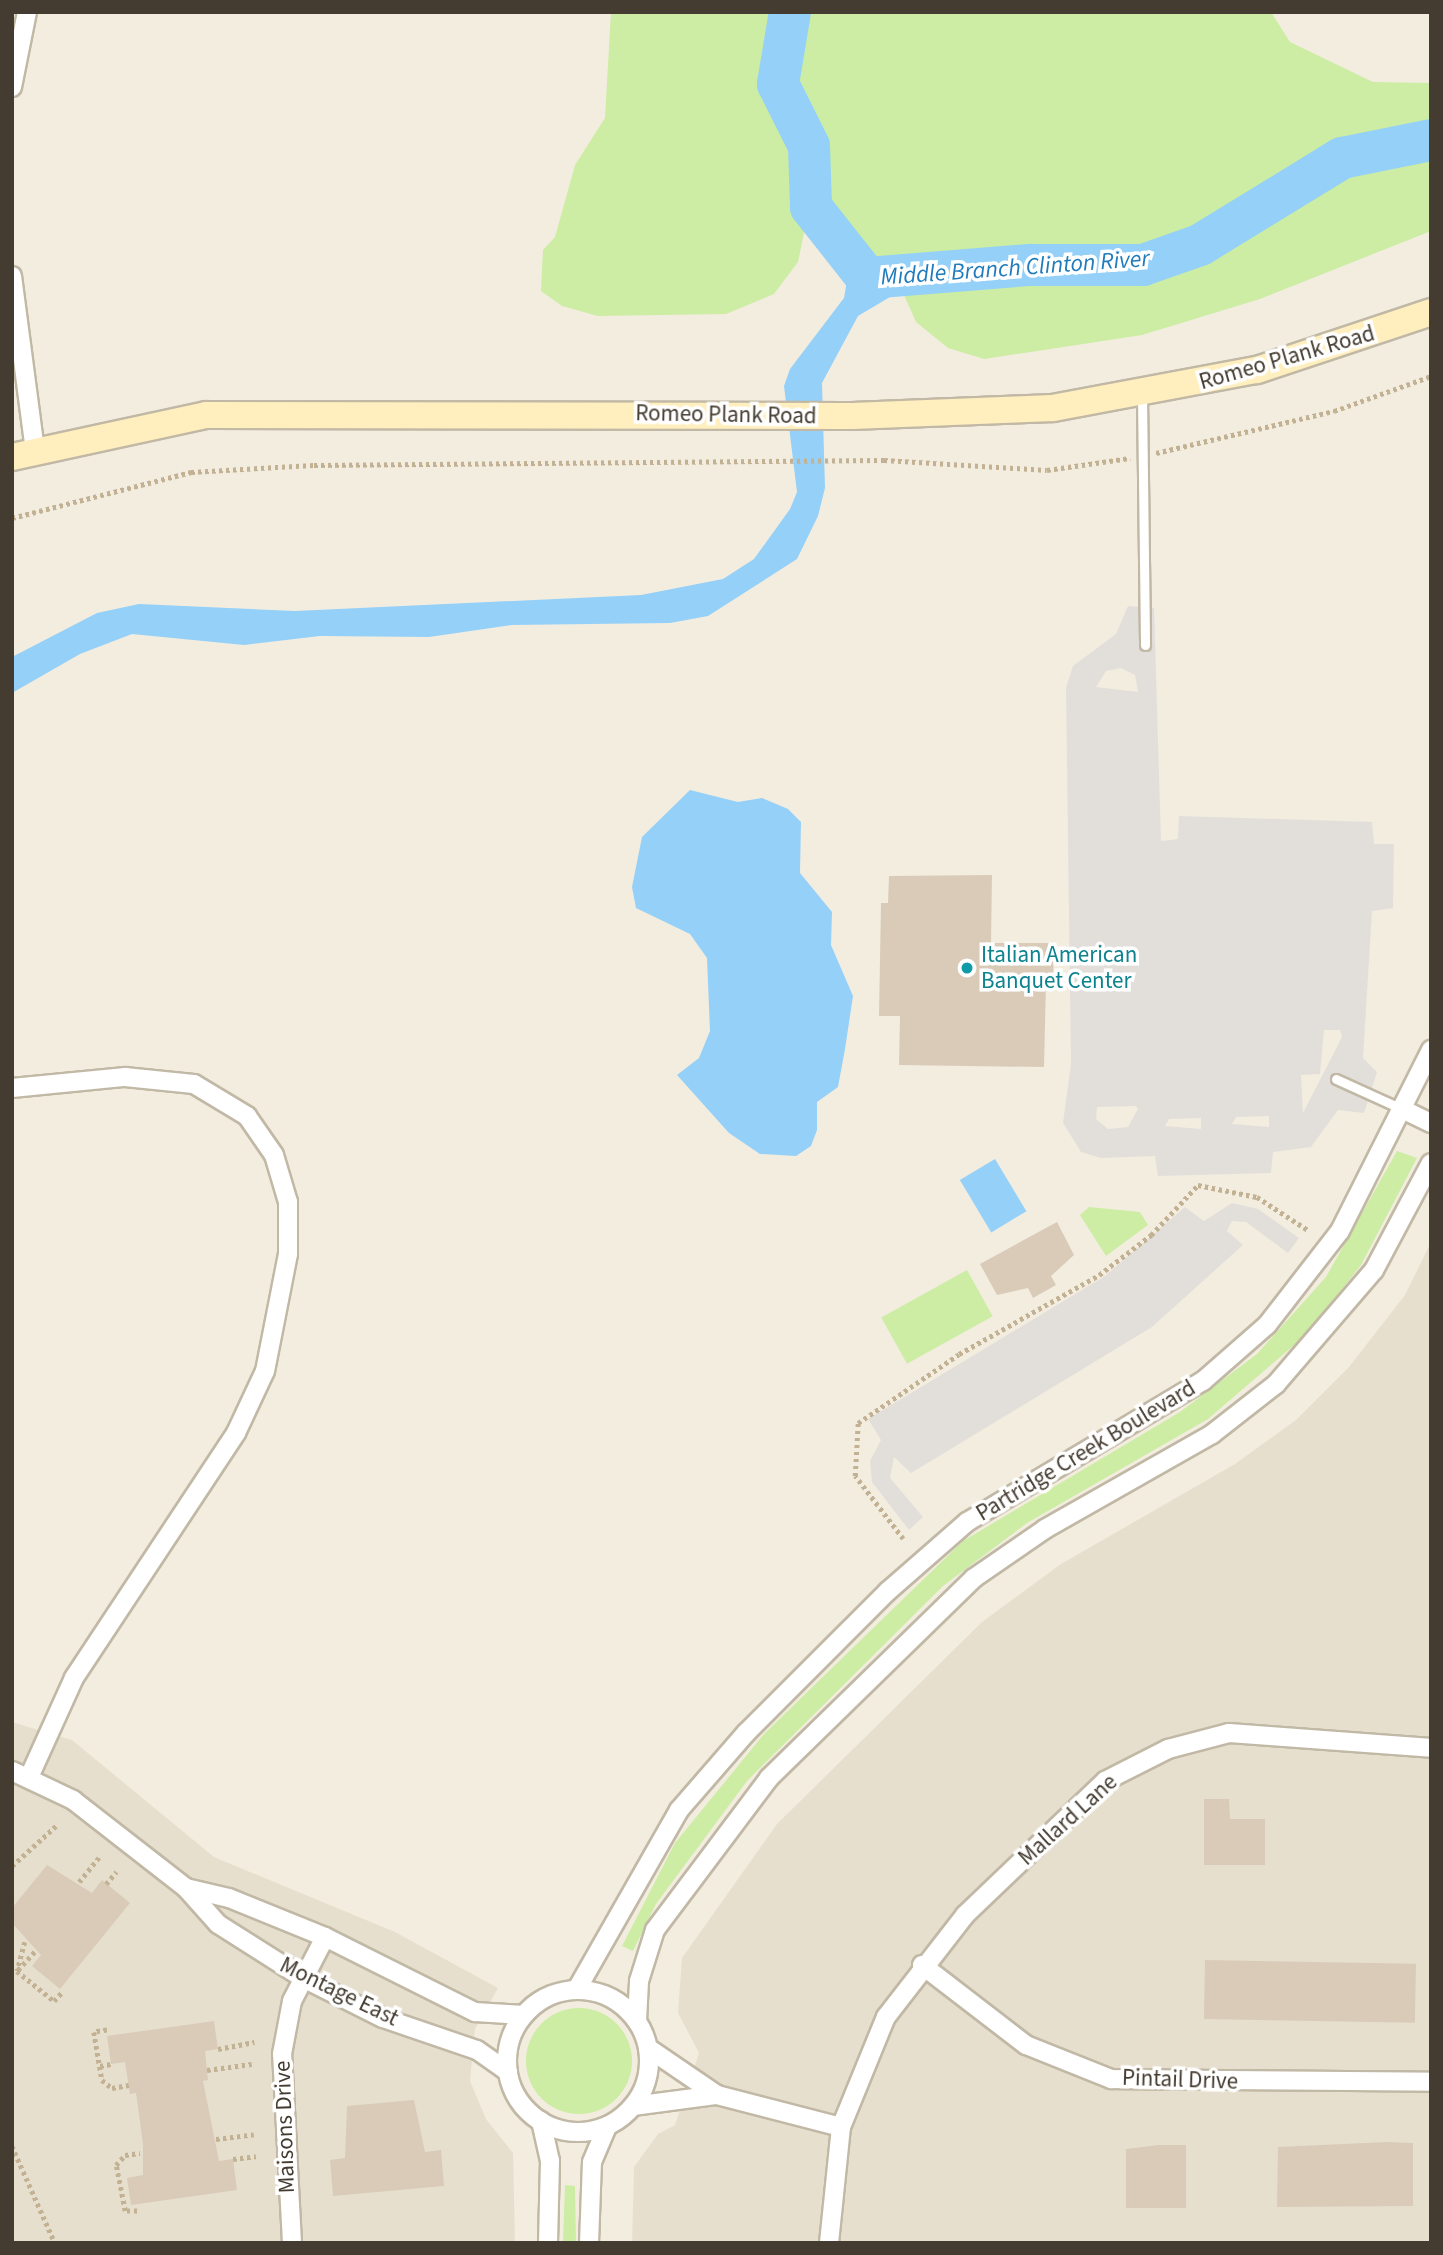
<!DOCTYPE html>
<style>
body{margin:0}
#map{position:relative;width:1443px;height:2255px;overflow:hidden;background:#f3ede0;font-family:"Source Sans 3",sans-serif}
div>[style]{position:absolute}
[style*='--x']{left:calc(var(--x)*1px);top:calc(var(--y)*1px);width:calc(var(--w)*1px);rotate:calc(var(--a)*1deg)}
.residential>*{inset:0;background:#e7dfce}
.green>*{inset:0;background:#cceda3;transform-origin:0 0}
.round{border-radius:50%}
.parking>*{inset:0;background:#e2dfda}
.water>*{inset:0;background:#94d0f8;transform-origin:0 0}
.stream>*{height:7px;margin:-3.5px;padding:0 3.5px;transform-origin:3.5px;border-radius:3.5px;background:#94d0f8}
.river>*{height:42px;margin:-21px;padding:0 21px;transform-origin:21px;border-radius:21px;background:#94d0f8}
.building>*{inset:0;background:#d9cbb8;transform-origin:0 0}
.path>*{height:4.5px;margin-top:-2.25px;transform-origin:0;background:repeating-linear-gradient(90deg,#c2b192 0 3.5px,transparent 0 7px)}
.roads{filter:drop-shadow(2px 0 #c1b8a5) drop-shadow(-2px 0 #c1b8a5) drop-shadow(0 2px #c1b8a5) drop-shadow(0 -2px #c1b8a5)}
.lane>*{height:9px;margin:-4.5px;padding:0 4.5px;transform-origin:4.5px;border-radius:4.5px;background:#fff}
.street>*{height:18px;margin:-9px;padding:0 9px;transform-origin:9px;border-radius:9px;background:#fff}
.street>.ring{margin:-9px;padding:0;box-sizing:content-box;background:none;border:18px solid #fff;border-radius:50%}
.secondary>*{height:26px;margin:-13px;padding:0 13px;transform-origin:13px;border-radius:13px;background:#ffefbe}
.dots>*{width:19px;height:19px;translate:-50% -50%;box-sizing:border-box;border:4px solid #fff;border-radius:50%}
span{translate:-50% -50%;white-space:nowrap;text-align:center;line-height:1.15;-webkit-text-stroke:7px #fff;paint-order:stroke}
.street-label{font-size:23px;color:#443c31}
.culture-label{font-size:23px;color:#0d838f}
.left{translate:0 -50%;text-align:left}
.water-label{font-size:24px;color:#1f7bbb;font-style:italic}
.frame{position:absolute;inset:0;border:14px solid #443c31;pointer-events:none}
</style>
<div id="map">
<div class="residential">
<i style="clip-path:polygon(1431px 1242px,1431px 2243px,632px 2243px,634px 2167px,658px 2134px,675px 2125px,699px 2053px,678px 2013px,682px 1958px,777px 1824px,982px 1622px,1061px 1564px,1235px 1464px,1296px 1420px,1349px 1367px,1405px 1295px)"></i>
<i style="clip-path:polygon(12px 1722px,72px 1740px,214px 1857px,395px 1932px,498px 1988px,475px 2029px,470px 2081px,486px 2119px,513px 2153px,515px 2243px,12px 2243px)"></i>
</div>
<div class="green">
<i style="clip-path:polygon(611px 12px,1271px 12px,1290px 42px,1373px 82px,1431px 83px,1431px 231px,1260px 299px,1142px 335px,984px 359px,948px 348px,916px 322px,904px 295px,834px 229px,805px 228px,798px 262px,774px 294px,726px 314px,598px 316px,562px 306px,541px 291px,543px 250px,555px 237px,575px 165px,605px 118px)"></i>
<i style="clip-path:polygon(1397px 1151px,1417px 1158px,1361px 1265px,1307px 1334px,1208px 1419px,1027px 1523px,943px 1586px,747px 1781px,656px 1904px,633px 1951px,622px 1946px,675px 1843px,764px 1734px,963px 1541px,1180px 1412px,1257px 1354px,1326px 1277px)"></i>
<i style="clip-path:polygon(1089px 1207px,1140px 1212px,1148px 1225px,1106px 1256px,1080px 1215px)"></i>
<i style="left:967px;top:1270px;width:53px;height:98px;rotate:61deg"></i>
<i class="round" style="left:526px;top:2008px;width:106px;height:106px"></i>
<i style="clip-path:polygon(565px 2185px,575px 2186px,576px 2243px,563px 2243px)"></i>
</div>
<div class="parking">
<i style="clip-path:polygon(evenodd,1128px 606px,1154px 608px,1161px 841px,1178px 839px,1179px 816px,1372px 822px,1374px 844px,1394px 844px,1393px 908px,1372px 911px,1363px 1058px,1377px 1072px,1364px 1113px,1338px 1110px,1311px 1147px,1273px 1152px,1271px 1173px,1158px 1176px,1155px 1156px,1101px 1158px,1081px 1152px,1063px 1123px,1071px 1064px,1066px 688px,1073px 666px,1116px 634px,1128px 606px,1121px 668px,1135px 675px,1138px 692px,1096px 687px,1106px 671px,1121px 668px,1128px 606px,1324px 1030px,1340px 1030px,1342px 1037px,1303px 1113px,1301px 1075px,1320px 1074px,1324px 1030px,1128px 606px,1097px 1107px,1136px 1106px,1138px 1109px,1128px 1127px,1108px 1129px,1096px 1119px,1097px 1107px,1128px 606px,1269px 1116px,1269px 1127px,1232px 1124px,1236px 1117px,1269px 1116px,1128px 606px,1201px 1118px,1201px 1129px,1165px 1126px,1169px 1119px,1201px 1118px)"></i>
<i style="clip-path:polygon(1232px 1203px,1258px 1209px,1299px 1238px,1288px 1253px,1246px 1222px,1232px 1221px,1227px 1231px,1243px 1245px,1152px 1327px,911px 1473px,894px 1457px,890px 1478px,923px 1517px,909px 1530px,872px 1482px,870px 1461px,881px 1440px,868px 1419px,1105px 1276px,1185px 1207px,1204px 1221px)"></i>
</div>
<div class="water">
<i style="clip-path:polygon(848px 275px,890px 297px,858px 316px,822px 383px,825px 488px,818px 516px,797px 559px,708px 616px,670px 623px,512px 625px,429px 637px,320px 636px,244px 645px,132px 634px,80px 654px,12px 693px,12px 657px,97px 613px,139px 604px,295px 611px,641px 595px,723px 579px,754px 559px,790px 509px,797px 492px,784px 386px,790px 369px,844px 298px)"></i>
<i style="clip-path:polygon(690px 790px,738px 802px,762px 798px,788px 809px,801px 822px,800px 873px,832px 912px,831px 945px,853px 996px,845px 1049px,838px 1087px,817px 1102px,817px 1130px,811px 1146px,796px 1156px,760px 1154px,729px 1133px,677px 1075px,699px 1058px,710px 1031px,707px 958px,690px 934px,636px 908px,632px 887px,642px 837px)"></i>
<i style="left:995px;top:1159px;width:61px;height:41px;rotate:59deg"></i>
</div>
<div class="stream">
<i style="--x:857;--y:290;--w:16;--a:-50"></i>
</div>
<div class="river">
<i style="--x:790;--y:12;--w:73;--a:99.5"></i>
<i style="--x:778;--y:84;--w:69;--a:63.4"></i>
<i style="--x:809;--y:146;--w:61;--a:88.1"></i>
<i style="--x:811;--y:207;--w:90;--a:51.7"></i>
<i style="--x:867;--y:278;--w:164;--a:-4.6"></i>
<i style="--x:1030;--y:265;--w:113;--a:0"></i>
<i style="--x:1143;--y:265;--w:60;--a:-19.3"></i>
<i style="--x:1200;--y:245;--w:167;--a:-31.5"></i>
<i style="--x:1342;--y:158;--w:91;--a:-11.4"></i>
</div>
<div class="building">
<i style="clip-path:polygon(992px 875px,991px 943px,1054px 943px,1053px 982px,1046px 982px,1044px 1067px,899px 1065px,900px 1016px,879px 1016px,881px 903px,888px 903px,889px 876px)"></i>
<i style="clip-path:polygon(1057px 1222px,1074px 1255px,1051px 1276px,1056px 1285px,1033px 1298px,1028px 1288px,997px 1295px,980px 1264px)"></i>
<i style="clip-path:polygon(1204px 1799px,1229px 1799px,1230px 1819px,1265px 1819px,1265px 1865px,1204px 1865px)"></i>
<i style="clip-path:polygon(47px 1865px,92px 1893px,102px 1880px,130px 1903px,60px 1989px,32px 1966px,41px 1955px,12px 1923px,12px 1908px)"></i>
<i style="left:1205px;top:1960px;width:211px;height:59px;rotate:1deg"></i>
<i style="clip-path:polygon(214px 2021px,218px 2049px,205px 2051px,208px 2080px,203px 2081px,219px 2161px,233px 2159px,237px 2190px,131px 2205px,127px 2178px,143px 2175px,143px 2144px,136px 2093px,130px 2094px,125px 2062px,111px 2064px,107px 2036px)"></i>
<i style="clip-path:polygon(414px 2100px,425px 2152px,441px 2150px,444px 2186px,333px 2196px,330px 2160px,345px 2158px,347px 2106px)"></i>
<i style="clip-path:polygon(1386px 2142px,1413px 2143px,1413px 2206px,1277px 2207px,1278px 2147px)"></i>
<i style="clip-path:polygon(1159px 2145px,1186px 2145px,1186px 2208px,1126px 2208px,1126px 2149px)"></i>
</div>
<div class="path">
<i style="--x:1156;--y:453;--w:183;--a:-13.3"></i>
<i style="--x:1334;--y:411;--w:103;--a:-19.8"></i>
<i style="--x:12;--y:518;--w:185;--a:-14.4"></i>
<i style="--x:191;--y:472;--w:123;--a:-3.3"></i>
<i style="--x:314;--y:465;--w:570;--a:-0.5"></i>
<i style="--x:884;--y:460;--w:163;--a:3.5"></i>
<i style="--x:1047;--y:470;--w:84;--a:-8.2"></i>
<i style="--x:903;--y:1539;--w:79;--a:-127.3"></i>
<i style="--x:855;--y:1476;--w:53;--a:-86.8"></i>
<i style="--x:858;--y:1423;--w:122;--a:-34.3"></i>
<i style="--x:959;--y:1354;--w:161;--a:-29.4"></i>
<i style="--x:1099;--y:1275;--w:66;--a:-37.6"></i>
<i style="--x:1151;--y:1235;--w:69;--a:-46.8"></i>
<i style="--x:1198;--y:1185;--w:60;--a:11.5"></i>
<i style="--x:1257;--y:1197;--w:61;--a:32.9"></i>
<i style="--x:12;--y:1866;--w:62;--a:-42.4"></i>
<i style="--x:79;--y:1882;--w:32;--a:-51"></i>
<i style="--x:106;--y:1884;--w:16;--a:-50"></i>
<i style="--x:25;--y:1942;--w:30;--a:105"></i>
<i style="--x:17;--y:1971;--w:48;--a:39"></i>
<i style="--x:54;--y:2001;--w:13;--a:-48"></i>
<i style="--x:18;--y:1970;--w:25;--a:-48"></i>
<i style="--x:107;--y:2030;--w:13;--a:171"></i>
<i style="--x:94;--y:2032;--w:49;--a:80.5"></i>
<i style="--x:102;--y:2080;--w:13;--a:39"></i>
<i style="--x:112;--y:2088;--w:17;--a:-10"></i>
<i style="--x:218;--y:2049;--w:37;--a:-11"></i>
<i style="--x:100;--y:2066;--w:11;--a:-10"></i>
<i style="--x:207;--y:2070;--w:45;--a:-7.6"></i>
<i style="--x:216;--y:2139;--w:38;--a:-7"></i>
<i style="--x:12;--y:2146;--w:106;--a:66.1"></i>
<i style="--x:233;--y:2159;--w:23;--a:-7"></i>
<i style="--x:137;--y:2211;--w:12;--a:180"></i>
<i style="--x:125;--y:2211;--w:47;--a:-101.1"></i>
<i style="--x:116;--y:2165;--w:13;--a:-48"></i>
<i style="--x:125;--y:2155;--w:15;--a:-8"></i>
</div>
<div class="roads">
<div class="lane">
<i style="--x:1142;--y:395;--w:250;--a:89.3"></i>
<i style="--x:1336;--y:1079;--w:72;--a:24.4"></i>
</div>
<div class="street">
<i style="--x:12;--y:87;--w:76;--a:-78.7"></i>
<i style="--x:12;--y:276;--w:176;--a:82.5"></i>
<i style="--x:12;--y:1088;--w:114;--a:-5.6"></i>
<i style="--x:125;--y:1077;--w:69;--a:5.8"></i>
<i style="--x:194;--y:1084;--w:62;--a:31.1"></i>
<i style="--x:247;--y:1116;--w:47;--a:55.3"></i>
<i style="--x:274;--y:1155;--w:49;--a:73.4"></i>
<i style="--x:288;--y:1202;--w:52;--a:90"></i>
<i style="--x:288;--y:1254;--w:119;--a:101.1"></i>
<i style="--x:265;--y:1371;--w:68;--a:115.1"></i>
<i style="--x:236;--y:1433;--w:294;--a:123.5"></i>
<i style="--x:74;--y:1678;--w:109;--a:114.4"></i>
<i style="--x:1402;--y:1109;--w:32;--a:26"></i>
<i style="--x:12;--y:1771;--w:68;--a:25.4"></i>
<i style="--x:73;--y:1800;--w:143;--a:37.9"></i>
<i style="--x:186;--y:1888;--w:48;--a:48.4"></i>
<i style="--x:218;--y:1924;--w:101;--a:32.4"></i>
<i style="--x:303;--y:1978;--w:89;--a:26.6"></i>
<i style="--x:383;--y:2018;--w:99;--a:18.8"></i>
<i style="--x:477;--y:2050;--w:38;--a:35"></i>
<i style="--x:186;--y:1888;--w:44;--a:13.1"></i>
<i style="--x:229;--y:1898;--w:104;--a:22.1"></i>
<i style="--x:325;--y:1937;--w:168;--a:26.6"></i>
<i style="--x:475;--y:2012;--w:49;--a:3.5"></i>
<i style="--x:922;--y:1965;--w:131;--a:37.6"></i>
<i style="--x:1026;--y:2045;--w:92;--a:21.8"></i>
<i style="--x:1111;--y:2079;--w:320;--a:0.5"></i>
<i style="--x:577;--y:1989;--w:206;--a:-60.3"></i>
<i style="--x:679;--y:1810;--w:102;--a:-49"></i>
<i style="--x:746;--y:1733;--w:201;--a:-45"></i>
<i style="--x:888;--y:1591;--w:105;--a:-41.1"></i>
<i style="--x:967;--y:1522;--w:275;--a:-30.9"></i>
<i style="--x:1203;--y:1381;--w:85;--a:-41.2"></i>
<i style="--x:1267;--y:1325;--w:119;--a:-52.2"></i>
<i style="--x:1340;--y:1231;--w:203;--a:-63.3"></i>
<i class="ring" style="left:507px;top:1990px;width:124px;height:124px"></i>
<i style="--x:637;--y:2021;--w:40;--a:-87.1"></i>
<i style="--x:639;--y:1981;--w:53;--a:-72.6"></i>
<i style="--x:655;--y:1930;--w:190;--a:-53.1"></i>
<i style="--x:769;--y:1778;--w:286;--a:-44.3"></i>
<i style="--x:974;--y:1578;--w:86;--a:-34.6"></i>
<i style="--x:1045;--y:1529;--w:192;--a:-29.6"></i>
<i style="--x:1212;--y:1434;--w:81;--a:-38"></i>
<i style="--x:1276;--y:1384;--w:150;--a:-49.3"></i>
<i style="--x:1374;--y:1270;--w:121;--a:-62"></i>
<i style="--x:648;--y:2048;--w:83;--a:34.3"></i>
<i style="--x:717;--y:2095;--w:128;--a:14.5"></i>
<i style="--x:633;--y:2106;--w:85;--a:-7.5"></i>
<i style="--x:541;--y:2121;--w:41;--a:77.3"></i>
<i style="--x:550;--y:2161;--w:82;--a:91.4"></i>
<i style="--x:292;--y:2243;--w:189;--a:-93"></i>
<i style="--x:282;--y:2054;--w:54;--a:-79.3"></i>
<i style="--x:292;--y:2001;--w:72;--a:-62.7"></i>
<i style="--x:589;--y:2243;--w:81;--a:-87.9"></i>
<i style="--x:592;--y:2162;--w:39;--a:-67"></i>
<i style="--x:829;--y:2243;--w:117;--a:-84.1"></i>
<i style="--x:841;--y:2127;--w:119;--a:-67.8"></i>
<i style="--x:886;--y:2017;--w:129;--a:-52.2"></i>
<i style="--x:965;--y:1915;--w:194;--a:-43.7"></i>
<i style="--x:1105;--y:1781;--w:71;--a:-26.9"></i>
<i style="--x:1168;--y:1749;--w:63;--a:-14.7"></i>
<i style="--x:1229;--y:1733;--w:203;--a:4.2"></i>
</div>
<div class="secondary">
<i style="--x:12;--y:457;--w:198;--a:-12.2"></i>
<i style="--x:206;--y:415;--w:646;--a:0.09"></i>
<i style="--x:852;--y:416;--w:201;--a:-2.3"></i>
<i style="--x:1053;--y:408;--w:208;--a:-10.6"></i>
<i style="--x:1257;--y:370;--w:183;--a:-18.4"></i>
</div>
</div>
<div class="dots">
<i style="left:967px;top:968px;background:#0f9aa8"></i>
</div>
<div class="street-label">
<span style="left:1287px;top:358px;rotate:-16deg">Romeo Plank Road</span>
<span style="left:726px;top:415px;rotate:1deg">Romeo Plank Road</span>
<span style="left:1086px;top:1451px;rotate:-31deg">Partridge Creek Boulevard</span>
<span style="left:1068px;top:1820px;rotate:-42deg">Mallard Lane</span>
<span style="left:339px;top:1992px;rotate:26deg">Montage East</span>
<span style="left:1180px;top:2080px;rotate:2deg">Pintail Drive</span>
<span style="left:285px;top:2127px;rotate:-92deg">Maisons Drive</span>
</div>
<div class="culture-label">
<span class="left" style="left:981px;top:968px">Italian American<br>Banquet Center</span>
</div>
<div class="water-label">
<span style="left:1015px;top:268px;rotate:-4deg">Middle Branch Clinton River</span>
</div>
<div class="frame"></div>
</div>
